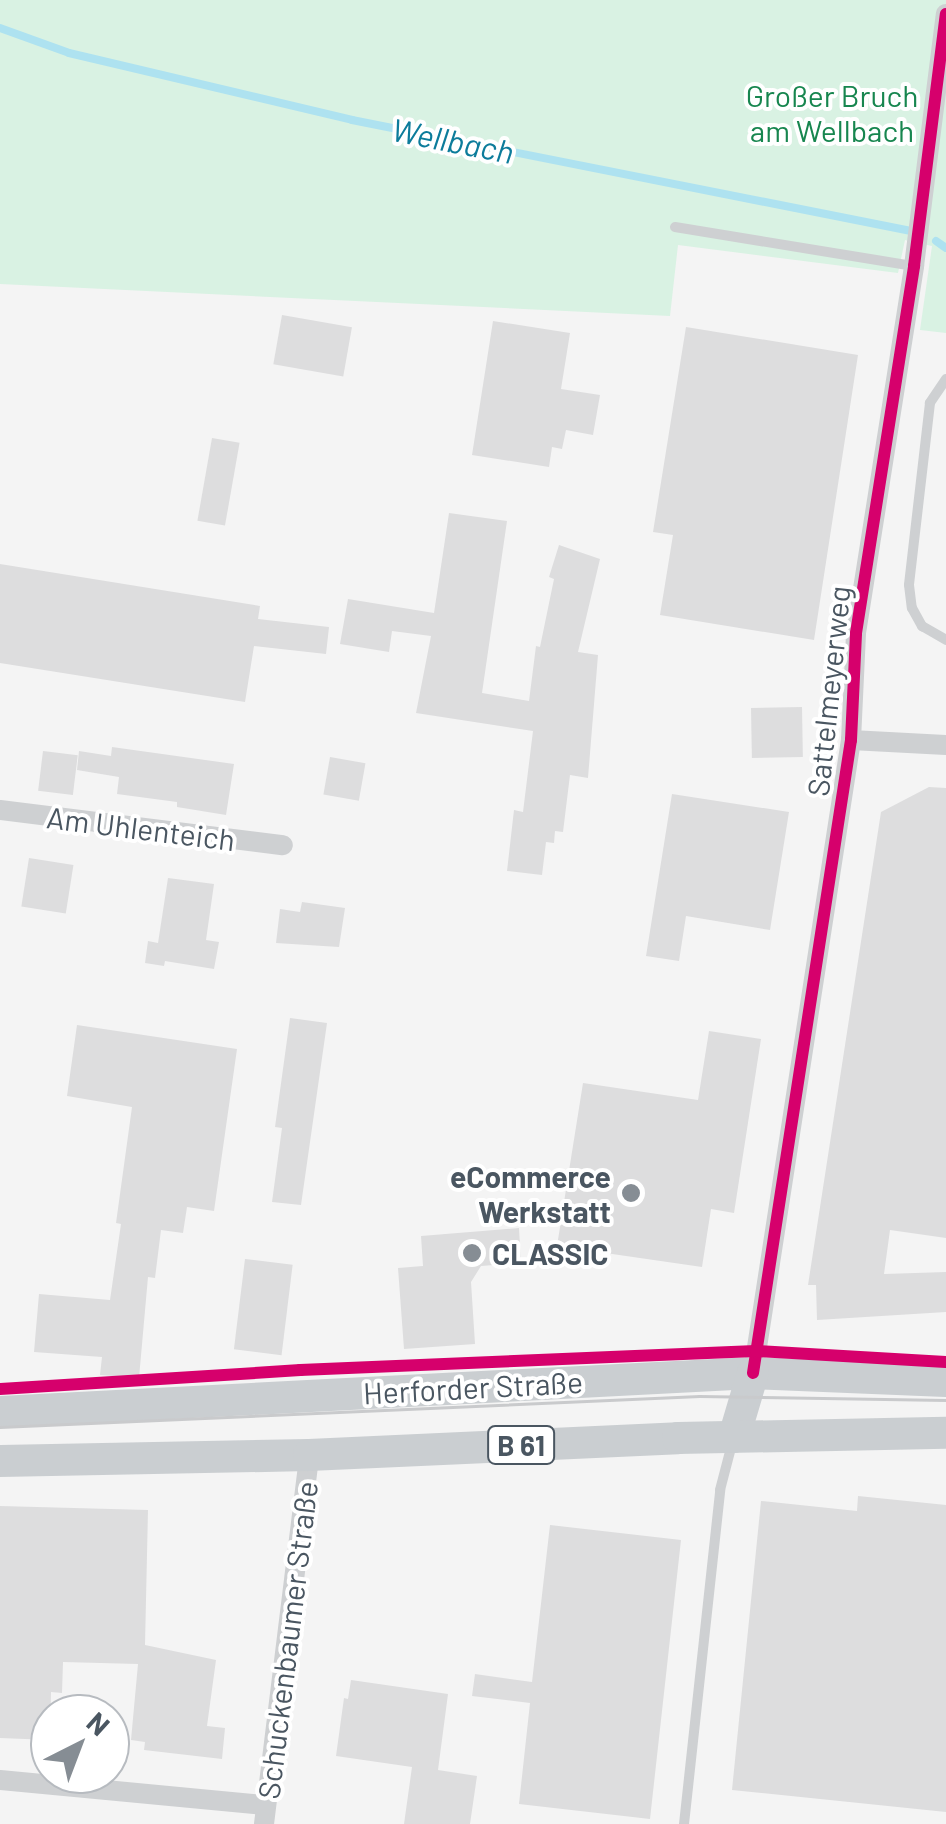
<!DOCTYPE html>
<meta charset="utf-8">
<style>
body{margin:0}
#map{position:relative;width:946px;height:1824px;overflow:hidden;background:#f4f4f4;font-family:Barlow,sans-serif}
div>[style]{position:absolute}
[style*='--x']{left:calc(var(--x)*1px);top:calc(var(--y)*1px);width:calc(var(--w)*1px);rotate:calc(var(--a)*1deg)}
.green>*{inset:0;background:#d9f2e3}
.stream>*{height:8px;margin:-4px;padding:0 4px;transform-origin:4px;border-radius:4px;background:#aee2f0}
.building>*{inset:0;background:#ddddde;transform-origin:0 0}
.service>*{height:10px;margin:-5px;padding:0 5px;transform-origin:5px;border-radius:5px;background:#ced0d2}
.minor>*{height:20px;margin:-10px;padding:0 10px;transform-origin:10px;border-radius:10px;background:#ced0d2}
.primary>*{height:32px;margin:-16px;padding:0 16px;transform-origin:16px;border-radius:16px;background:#caced1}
.tram>*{height:2.5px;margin:-1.25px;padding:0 1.25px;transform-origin:1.25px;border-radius:1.25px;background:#c9cacc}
.cycleway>*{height:12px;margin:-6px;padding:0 6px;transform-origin:6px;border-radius:6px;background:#d6006c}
.dots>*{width:28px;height:28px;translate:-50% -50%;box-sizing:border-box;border:5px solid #fff;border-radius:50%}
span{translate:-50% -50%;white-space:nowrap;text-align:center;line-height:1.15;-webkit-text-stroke:8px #fff;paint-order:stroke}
.shield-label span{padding:2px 8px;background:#fff;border:2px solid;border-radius:8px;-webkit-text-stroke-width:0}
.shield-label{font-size:28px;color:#4a5661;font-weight:700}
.park-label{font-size:30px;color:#17864f}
.street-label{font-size:30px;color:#4a5661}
.poi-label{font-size:30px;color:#4a5661;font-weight:700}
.right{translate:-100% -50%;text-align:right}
.left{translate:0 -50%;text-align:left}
.water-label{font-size:32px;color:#0c7c9b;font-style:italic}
.north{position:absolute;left:30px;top:1694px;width:100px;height:100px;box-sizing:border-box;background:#fff;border:2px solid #b7bbc0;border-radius:50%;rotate:42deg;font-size:28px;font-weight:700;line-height:40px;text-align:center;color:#4a5661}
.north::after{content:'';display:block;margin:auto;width:35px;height:45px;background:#868d94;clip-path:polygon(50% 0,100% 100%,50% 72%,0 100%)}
</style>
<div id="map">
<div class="green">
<i style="clip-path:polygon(0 0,946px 0,946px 333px,920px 330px,932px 246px,905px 240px,898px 273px,678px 245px,670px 316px,0 284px)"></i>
</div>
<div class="stream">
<i style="--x:0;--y:28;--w:73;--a:19.9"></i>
<i style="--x:69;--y:53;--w:291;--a:13.3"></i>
<i style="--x:352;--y:120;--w:570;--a:11.23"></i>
<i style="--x:936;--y:241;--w:12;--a:35"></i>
</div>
<div class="building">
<i style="left:282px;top:315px;width:71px;height:50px;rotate:10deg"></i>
<i style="clip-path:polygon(493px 321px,570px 333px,561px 389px,600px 395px,593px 435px,566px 430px,562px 449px,552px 447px,549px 467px,472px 455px)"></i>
<i style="clip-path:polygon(686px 327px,858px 355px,814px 640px,660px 615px,673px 535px,653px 532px)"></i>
<i style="left:212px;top:438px;width:28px;height:84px;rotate:10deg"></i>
<i style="clip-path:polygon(449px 513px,507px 521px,482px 693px,529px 701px,536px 646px,540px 647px,554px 579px,549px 577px,559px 545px,600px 559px,578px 652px,598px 655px,588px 778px,570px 775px,563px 832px,555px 831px,554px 843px,546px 842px,542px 875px,507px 871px,514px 810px,523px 812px,533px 731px,416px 713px,431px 636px,392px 631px,389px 652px,340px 644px,348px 599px,434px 613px)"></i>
<i style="clip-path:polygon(0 564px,260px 606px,258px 619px,329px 627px,326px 654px,254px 646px,245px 702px,0 663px)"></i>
<i style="left:802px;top:707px;width:50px;height:51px;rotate:89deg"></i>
<i style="clip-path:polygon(112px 747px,234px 764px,226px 815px,177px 807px,177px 802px,117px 794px,119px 777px,77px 770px,79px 751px,111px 756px)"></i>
<i style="left:43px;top:751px;width:35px;height:40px;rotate:7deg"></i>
<i style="left:330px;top:757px;width:36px;height:38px;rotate:10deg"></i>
<i style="clip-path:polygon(929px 787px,946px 788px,946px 1238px,890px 1230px,884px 1274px,946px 1272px,946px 1312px,817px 1320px,816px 1285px,808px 1285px,881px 812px)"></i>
<i style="clip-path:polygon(672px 794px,789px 812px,770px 930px,686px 916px,679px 961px,646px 956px)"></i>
<i style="left:29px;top:858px;width:45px;height:49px;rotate:9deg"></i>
<i style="clip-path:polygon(168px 878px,214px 884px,206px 940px,219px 942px,214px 969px,165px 961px,164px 966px,145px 963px,148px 941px,158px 943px)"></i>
<i style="clip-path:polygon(302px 902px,345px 908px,339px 947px,276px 943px,280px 909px,300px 912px)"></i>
<i style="clip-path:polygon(290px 1018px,327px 1023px,301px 1205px,272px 1202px,282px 1128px,275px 1127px)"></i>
<i style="clip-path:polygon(77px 1025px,237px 1049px,214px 1211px,187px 1207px,183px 1233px,161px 1230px,155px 1278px,148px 1277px,139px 1378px,100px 1375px,102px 1357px,34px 1352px,39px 1294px,110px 1300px,121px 1224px,116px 1223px,132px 1107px,67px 1096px)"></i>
<i style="clip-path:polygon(709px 1031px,761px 1039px,734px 1213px,711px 1209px,702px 1267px,557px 1246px,583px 1083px,698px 1100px)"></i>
<i style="clip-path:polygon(519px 1228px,521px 1263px,481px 1266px,471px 1282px,475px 1344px,404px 1349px,398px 1268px,423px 1266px,421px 1236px)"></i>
<i style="left:245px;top:1259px;width:48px;height:91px;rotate:7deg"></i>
<i style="clip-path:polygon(858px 1496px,946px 1505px,946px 1812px,732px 1790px,761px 1501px,857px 1511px)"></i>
<i style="clip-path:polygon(0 1506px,148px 1510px,145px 1645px,216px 1660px,207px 1726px,225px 1728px,222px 1759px,144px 1750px,145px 1742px,131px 1740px,138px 1664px,63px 1662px,62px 1693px,51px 1692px,50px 1740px,0 1738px)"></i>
<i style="clip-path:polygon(550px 1525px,681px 1540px,650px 1819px,519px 1804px,530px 1703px,472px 1696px,475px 1674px,532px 1682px)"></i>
<i style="clip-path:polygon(351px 1680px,448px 1694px,438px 1770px,477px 1776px,470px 1824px,404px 1824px,412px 1767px,336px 1756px,344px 1698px,348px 1699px)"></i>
</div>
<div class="service">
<i style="--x:675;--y:227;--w:242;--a:9.3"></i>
<i style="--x:946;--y:379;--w:29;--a:124"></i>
<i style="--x:930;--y:403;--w:183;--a:96.6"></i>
<i style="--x:909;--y:585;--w:23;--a:83"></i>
<i style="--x:912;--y:608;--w:21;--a:61"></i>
<i style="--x:922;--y:626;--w:28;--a:30"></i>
<i style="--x:684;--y:1824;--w:336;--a:-83.8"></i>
<i style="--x:720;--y:1490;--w:48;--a:-75.4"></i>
</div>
<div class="minor">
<i style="--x:851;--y:740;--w:95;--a:3"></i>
<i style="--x:0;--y:810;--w:285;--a:7.1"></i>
<i style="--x:753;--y:1373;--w:641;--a:-81.2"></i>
<i style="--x:851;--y:740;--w:107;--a:-87.3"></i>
<i style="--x:856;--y:633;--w:372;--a:-81"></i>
<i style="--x:914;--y:266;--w:254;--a:-82.8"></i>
<i style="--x:0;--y:1780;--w:267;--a:5.4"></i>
<i style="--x:264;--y:1824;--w:372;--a:-83"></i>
</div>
<div class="primary">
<i style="--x:0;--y:1412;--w:754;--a:-2.96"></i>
<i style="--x:753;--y:1373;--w:193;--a:2.4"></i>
<i style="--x:734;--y:1437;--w:67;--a:-73.5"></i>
<i style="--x:0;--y:1461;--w:309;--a:-1.1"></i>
<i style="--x:309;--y:1455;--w:369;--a:-2.6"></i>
<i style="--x:678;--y:1438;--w:268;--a:-1.1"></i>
</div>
<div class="tram">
<i style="--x:0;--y:1427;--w:700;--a:-2.54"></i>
<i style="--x:699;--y:1396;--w:247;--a:0.9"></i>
</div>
<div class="cycleway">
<i style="--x:753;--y:1373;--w:641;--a:-81.2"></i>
<i style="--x:851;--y:740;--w:107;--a:-87.3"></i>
<i style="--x:856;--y:633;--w:372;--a:-81"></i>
<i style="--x:914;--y:266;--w:254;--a:-82.8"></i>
<i style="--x:0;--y:1389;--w:301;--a:-3.6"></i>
<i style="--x:300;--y:1370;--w:456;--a:-2.4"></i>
<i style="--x:756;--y:1351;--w:190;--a:3.3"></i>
</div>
<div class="dots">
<i style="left:631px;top:1193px;background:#868d94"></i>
<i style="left:472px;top:1253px;background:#868d94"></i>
</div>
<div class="shield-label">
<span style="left:521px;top:1445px">B 61</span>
</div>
<div class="park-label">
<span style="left:832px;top:112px">Großer Bruch<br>am Wellbach</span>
</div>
<div class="street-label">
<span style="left:828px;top:691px;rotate:-84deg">Sattelmeyerweg</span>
<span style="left:141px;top:828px;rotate:7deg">Am Uhlenteich</span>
<span style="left:473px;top:1387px;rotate:-3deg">Herforder Straße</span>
<span style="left:287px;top:1640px;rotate:-83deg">Schuckenbaumer Straße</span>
</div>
<div class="poi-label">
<span class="right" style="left:611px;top:1193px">eCommerce<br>Werkstatt</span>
<span class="left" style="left:492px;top:1253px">CLASSIC</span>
</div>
<div class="water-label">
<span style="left:453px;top:140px;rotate:11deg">Wellbach</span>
</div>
<div class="north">N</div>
</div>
